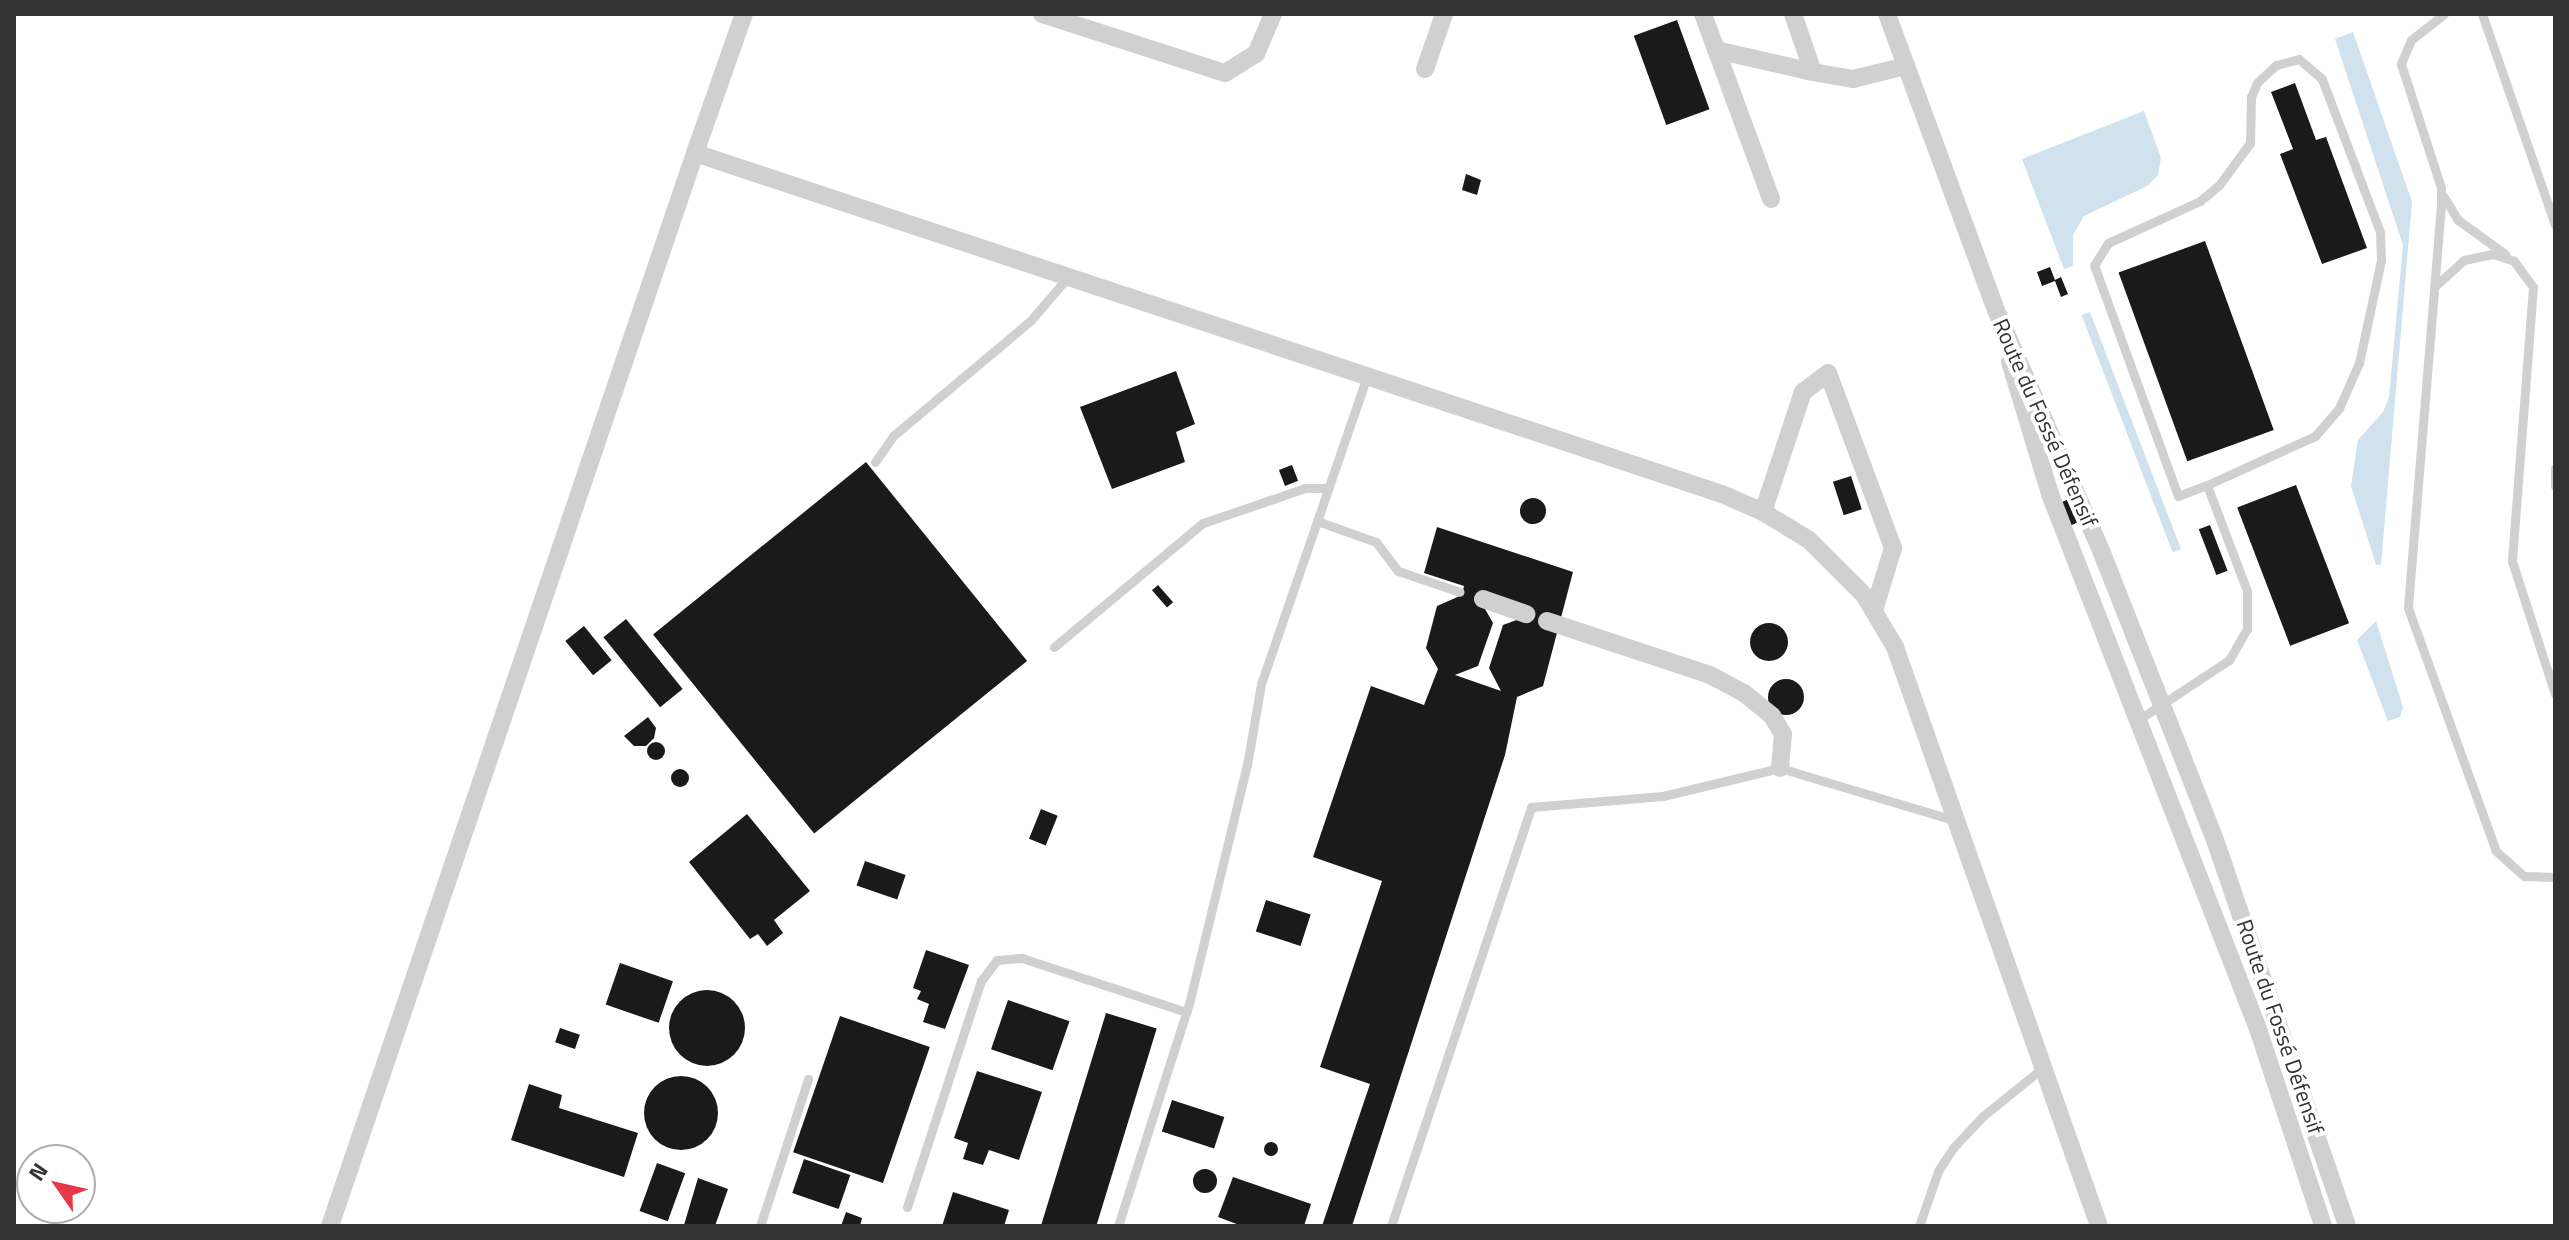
<!DOCTYPE html>
<meta charset="utf-8">
<style>
body{margin:0}
#map{position:relative;width:2569px;height:1240px;overflow:hidden;background:#fff;font-family:"Titillium Web",sans-serif}
div>[style]{position:absolute}
[style*='--x']{left:calc(var(--x)*1px);top:calc(var(--y)*1px);width:calc(var(--w)*1px);rotate:calc(var(--a)*1deg)}
.water>*{inset:0;background:#cfe2ee;transform-origin:0 0}
.building>*{inset:0;background:#1a1a1a;transform-origin:0 0}
.round{border-radius:50%}
.lane>*{height:9px;margin:-4.5px;padding:0 4.5px;transform-origin:4.5px;border-radius:4.5px;background:#d0d0d0}
.street>*{height:18px;margin:-9px;padding:0 9px;transform-origin:9px;border-radius:9px;background:#d0d0d0}
span{translate:-50% -50%;white-space:nowrap;text-align:center;line-height:1.15;-webkit-text-stroke:8px #fff;paint-order:stroke}
.street-label{font-size:22px;color:#333}
.frame{position:absolute;inset:0;border:16px solid #333;pointer-events:none}
.north{position:absolute;left:16px;top:1144px;width:80px;height:80px;box-sizing:border-box;background:#fff;border:2px solid #adadad;border-radius:50%;rotate:304deg;font-size:22px;font-weight:700;line-height:32px;text-align:center;color:#333}
.north::after{content:'';display:block;margin:auto;width:28px;height:36px;background:#e63946;clip-path:polygon(50% 0,100% 100%,50% 72%,0 100%)}
</style>
<div id="map">
<div class="water">
<i style="clip-path:polygon(2353px 32px,2412px 202px,2381px 565px,2376px 565px,2351px 486px,2358px 440px,2383px 412px,2389px 397px,2403px 245px,2335px 39px)"></i>
<i style="clip-path:polygon(2144px 111px,2161px 158px,2158px 175px,2147px 186px,2084px 216px,2073px 235px,2073px 266px,2064px 269px,2022px 159px)"></i>
<i style="left:2090px;top:312px;width:254px;height:9px;rotate:69deg"></i>
<i style="clip-path:polygon(2376px 621px,2403px 707px,2400px 717px,2388px 721px,2357px 640px)"></i>
</div>
<div class="building">
<i style="left:1677px;top:20px;width:95px;height:46px;rotate:70deg"></i>
<i style="clip-path:polygon(2295px 83px,2316px 140px,2326px 137px,2367px 248px,2322px 264px,2280px 154px,2293px 149px,2271px 92px)"></i>
<i style="clip-path:polygon(1466px 174px,1481px 180px,1477px 195px,1462px 190px)"></i>
<i style="left:2205px;top:241px;width:201px;height:92px;rotate:70deg"></i>
<i style="clip-path:polygon(2050px 267px,2055px 280px,2061px 277px,2068px 294px,2061px 297px,2055px 281px,2042px 286px,2037px 272px)"></i>
<i style="clip-path:polygon(1176px 371px,1195px 424px,1176px 432px,1185px 462px,1112px 489px,1080px 407px)"></i>
<i style="left:866px;top:462px;width:256px;height:274px;rotate:51deg"></i>
<i style="left:1292px;top:465px;width:17px;height:14px;rotate:69deg"></i>
<i style="left:1851px;top:476px;width:35px;height:19px;rotate:72deg"></i>
<i style="left:2296px;top:485px;width:148px;height:63px;rotate:69deg"></i>
<i class="round" style="left:1520px;top:498px;width:26px;height:26px"></i>
<i style="left:2069px;top:499px;width:25px;height:9px;rotate:67deg"></i>
<i style="left:2210px;top:525px;width:49px;height:12px;rotate:69deg"></i>
<i style="clip-path:polygon(evenodd,1437px 527px,1573px 572px,1543px 686px,1517px 697px,1505px 755px,1352px 1226px,1322px 1226px,1370px 1084px,1320px 1067px,1382px 881px,1313px 857px,1371px 686px,1424px 705px,1438px 669px,1426px 648px,1437px 606px,1462px 595px,1464px 586px,1424px 573px,1437px 527px,1480px 600px,1527px 616px,1503px 625px,1489px 668px,1501px 691px,1455px 675px,1478px 666px,1493px 623px,1480px 600px)"></i>
<i style="left:1158px;top:585px;width:23px;height:8px;rotate:49deg"></i>
<i style="left:626px;top:619px;width:90px;height:29px;rotate:51deg"></i>
<i class="round" style="left:1750px;top:623px;width:38px;height:38px"></i>
<i style="left:584px;top:626px;width:44px;height:24px;rotate:51deg"></i>
<i class="round" style="left:1768px;top:679px;width:36px;height:36px"></i>
<i style="clip-path:polygon(648px 717px,656px 728px,654px 738px,646px 746px,634px 746px,624px 736px)"></i>
<i class="round" style="left:647px;top:742px;width:18px;height:18px"></i>
<i class="round" style="left:671px;top:769px;width:18px;height:18px"></i>
<i style="left:1041px;top:809px;width:18px;height:32px;rotate:22deg"></i>
<i style="clip-path:polygon(747px 814px,810px 891px,774px 920px,783px 933px,767px 946px,758px 934px,750px 939px,689px 862px)"></i>
<i style="left:865px;top:861px;width:43px;height:26px;rotate:19deg"></i>
<i style="left:1266px;top:900px;width:47px;height:33px;rotate:18deg"></i>
<i style="clip-path:polygon(926px 950px,969px 965px,945px 1029px,923px 1022px,929px 1004px,917px 999px,921px 991px,913px 988px)"></i>
<i style="left:620px;top:963px;width:56px;height:44px;rotate:19deg"></i>
<i class="round" style="left:669px;top:990px;width:76px;height:76px"></i>
<i style="left:1008px;top:1000px;width:65px;height:52px;rotate:19deg"></i>
<i style="left:1106px;top:1013px;width:53px;height:225px;rotate:17deg"></i>
<i style="left:840px;top:1016px;width:95px;height:144px;rotate:19deg"></i>
<i style="left:560px;top:1028px;width:21px;height:15px;rotate:19deg"></i>
<i style="clip-path:polygon(977px 1071px,1042px 1092px,1019px 1160px,989px 1150px,983px 1165px,963px 1159px,968px 1143px,954px 1138px)"></i>
<i class="round" style="left:644px;top:1076px;width:74px;height:74px"></i>
<i style="clip-path:polygon(529px 1084px,562px 1095px,559px 1108px,638px 1133px,624px 1177px,511px 1140px)"></i>
<i style="left:1172px;top:1100px;width:55px;height:33px;rotate:18deg"></i>
<i class="round" style="left:1264px;top:1142px;width:14px;height:14px"></i>
<i style="left:804px;top:1159px;width:49px;height:36px;rotate:19deg"></i>
<i style="left:657px;top:1163px;width:30px;height:51px;rotate:20deg"></i>
<i class="round" style="left:1193px;top:1169px;width:24px;height:24px"></i>
<i style="clip-path:polygon(1233px 1177px,1311px 1204px,1304px 1226px,1242px 1226px,1218px 1217px)"></i>
<i style="clip-path:polygon(698px 1178px,728px 1189px,715px 1226px,684px 1225px)"></i>
<i style="clip-path:polygon(953px 1192px,1009px 1210px,1004px 1226px,942px 1226px)"></i>
<i style="clip-path:polygon(846px 1212px,862px 1218px,860px 1226px,841px 1226px)"></i>
</div>
<div class="lane">
<i style="--x:2444;--y:14;--w:42;--a:141.8"></i>
<i style="--x:2411;--y:40;--w:26;--a:113"></i>
<i style="--x:2401;--y:64;--w:130;--a:72.1"></i>
<i style="--x:2441;--y:188;--w:17;--a:90"></i>
<i style="--x:2441;--y:205;--w:404;--a:94.7"></i>
<i style="--x:2408;--y:608;--w:258;--a:70.1"></i>
<i style="--x:2496;--y:851;--w:38;--a:42"></i>
<i style="--x:2524;--y:876;--w:31;--a:2"></i>
<i style="--x:2482;--y:14;--w:223;--a:70.9"></i>
<i style="--x:2444;--y:197;--w:27;--a:59"></i>
<i style="--x:2458;--y:220;--w:58;--a:35.9"></i>
<i style="--x:2434;--y:287;--w:40;--a:-42"></i>
<i style="--x:2464;--y:260;--w:30;--a:-12"></i>
<i style="--x:2493;--y:254;--w:22;--a:18"></i>
<i style="--x:2514;--y:261;--w:32;--a:54"></i>
<i style="--x:2533;--y:287;--w:275;--a:94.4"></i>
<i style="--x:2512;--y:561;--w:140;--a:72.1"></i>
<i style="--x:875;--y:462;--w:32;--a:-55"></i>
<i style="--x:893;--y:436;--w:180;--a:-40"></i>
<i style="--x:1031;--y:320;--w:57;--a:-49.3"></i>
<i style="--x:2555;--y:468;--w:18;--a:90"></i>
<i style="--x:1317;--y:521;--w:63;--a:19.6"></i>
<i style="--x:1376;--y:542;--w:36;--a:53"></i>
<i style="--x:1398;--y:571;--w:65;--a:18.7"></i>
<i style="--x:1054;--y:647;--w:194;--a:-39.8"></i>
<i style="--x:1203;--y:523;--w:108;--a:-18.9"></i>
<i style="--x:1305;--y:488;--w:23;--a:0"></i>
<i style="--x:2138;--y:720;--w:109;--a:-33.4"></i>
<i style="--x:2229;--y:660;--w:36;--a:-60"></i>
<i style="--x:2247;--y:629;--w:38;--a:-90"></i>
<i style="--x:2247;--y:591;--w:113;--a:-110.7"></i>
<i style="--x:2207;--y:485;--w:119;--a:-24.4"></i>
<i style="--x:2315;--y:436;--w:37;--a:-49"></i>
<i style="--x:2339;--y:408;--w:49;--a:-66"></i>
<i style="--x:2359;--y:363;--w:105;--a:-77.9"></i>
<i style="--x:2381;--y:260;--w:28;--a:-92"></i>
<i style="--x:2380;--y:232;--w:164;--a:-110.8"></i>
<i style="--x:2322;--y:79;--w:30;--a:-139"></i>
<i style="--x:2299;--y:59;--w:24;--a:165"></i>
<i style="--x:2276;--y:65;--w:26;--a:137"></i>
<i style="--x:2257;--y:83;--w:15;--a:113"></i>
<i style="--x:2251;--y:97;--w:46;--a:91.2"></i>
<i style="--x:2250;--y:143;--w:52;--a:126.4"></i>
<i style="--x:2219;--y:185;--w:25;--a:140"></i>
<i style="--x:2200;--y:201;--w:101;--a:155.5"></i>
<i style="--x:2108;--y:243;--w:26;--a:122"></i>
<i style="--x:2094;--y:265;--w:246;--a:70"></i>
<i style="--x:2178;--y:496;--w:31;--a:-21"></i>
<i style="--x:907;--y:1207;--w:238;--a:-71.9"></i>
<i style="--x:981;--y:981;--w:26;--a:-53"></i>
<i style="--x:997;--y:960;--w:25;--a:-5"></i>
<i style="--x:1022;--y:958;--w:173;--a:18.2"></i>
<i style="--x:760;--y:1226;--w:155;--a:-71.9"></i>
<i style="--x:1118;--y:1226;--w:233;--a:-72.3"></i>
<i style="--x:1189;--y:1004;--w:246;--a:-76.4"></i>
<i style="--x:1247;--y:765;--w:82;--a:-80.2"></i>
<i style="--x:1261;--y:684;--w:326;--a:-71"></i>
<i style="--x:1391;--y:1226;--w:442;--a:-71.5"></i>
<i style="--x:1531;--y:807;--w:132;--a:-4.8"></i>
<i style="--x:1663;--y:796;--w:120;--a:-13.5"></i>
<i style="--x:1780;--y:768;--w:185;--a:16.7"></i>
<i style="--x:1919;--y:1226;--w:58;--a:-70.9"></i>
<i style="--x:1938;--y:1171;--w:27;--a:-57"></i>
<i style="--x:1953;--y:1148;--w:44;--a:-46.8"></i>
<i style="--x:1983;--y:1116;--w:80;--a:-38.9"></i>
</div>
<div class="street">
<i style="--x:1042;--y:14;--w:192;--a:17.9"></i>
<i style="--x:1225;--y:73;--w:36;--a:-32"></i>
<i style="--x:1256;--y:54;--w:43;--a:-67"></i>
<i style="--x:1703;--y:14;--w:197;--a:69.8"></i>
<i style="--x:1793;--y:14;--w:61;--a:71"></i>
<i style="--x:1813;--y:72;--w:41;--a:9.9"></i>
<i style="--x:1853;--y:79;--w:55;--a:-13.8"></i>
<i style="--x:1887;--y:14;--w:315;--a:69.8"></i>
<i style="--x:1996;--y:310;--w:265;--a:66.4"></i>
<i style="--x:2102;--y:553;--w:305;--a:68.5"></i>
<i style="--x:2214;--y:837;--w:411;--a:71.1"></i>
<i style="--x:1716;--y:50;--w:99;--a:12.8"></i>
<i style="--x:1425;--y:69;--w:58;--a:-70.9"></i>
<i style="--x:695;--y:153;--w:147;--a:-70.6"></i>
<i style="--x:2010;--y:362;--w:138;--a:73.1"></i>
<i style="--x:2050;--y:494;--w:574;--a:68.75"></i>
<i style="--x:2258;--y:1029;--w:207;--a:71.7"></i>
<i style="--x:1763;--y:512;--w:126;--a:-71.6"></i>
<i style="--x:1803;--y:392;--w:31;--a:-37"></i>
<i style="--x:1828;--y:373;--w:187;--a:69.6"></i>
<i style="--x:1893;--y:548;--w:65;--a:107"></i>
<i style="--x:1483;--y:599;--w:46;--a:19.2"></i>
<i style="--x:1547;--y:621;--w:172;--a:18.3"></i>
<i style="--x:1710;--y:675;--w:38;--a:28"></i>
<i style="--x:1744;--y:693;--w:36;--a:39"></i>
<i style="--x:1772;--y:716;--w:21;--a:59"></i>
<i style="--x:1783;--y:734;--w:34;--a:95"></i>
<i style="--x:330;--y:1226;--w:1133;--a:-71.21"></i>
<i style="--x:695;--y:153;--w:1082;--a:18.37"></i>
<i style="--x:1722;--y:494;--w:45;--a:23.7"></i>
<i style="--x:1763;--y:512;--w:54;--a:31.3"></i>
<i style="--x:1809;--y:540;--w:78;--a:45"></i>
<i style="--x:1864;--y:595;--w:61;--a:59.2"></i>
<i style="--x:1895;--y:647;--w:614;--a:70.59"></i>
</div>
<div class="street-label">
<span style="left:2045px;top:423px;rotate:66deg">Route du Fossé Défensif</span>
<span style="left:2280px;top:1027px;rotate:71deg">Route du Fossé Défensif</span>
</div>
<div class="frame"></div>
<div class="north">N</div>
</div>
